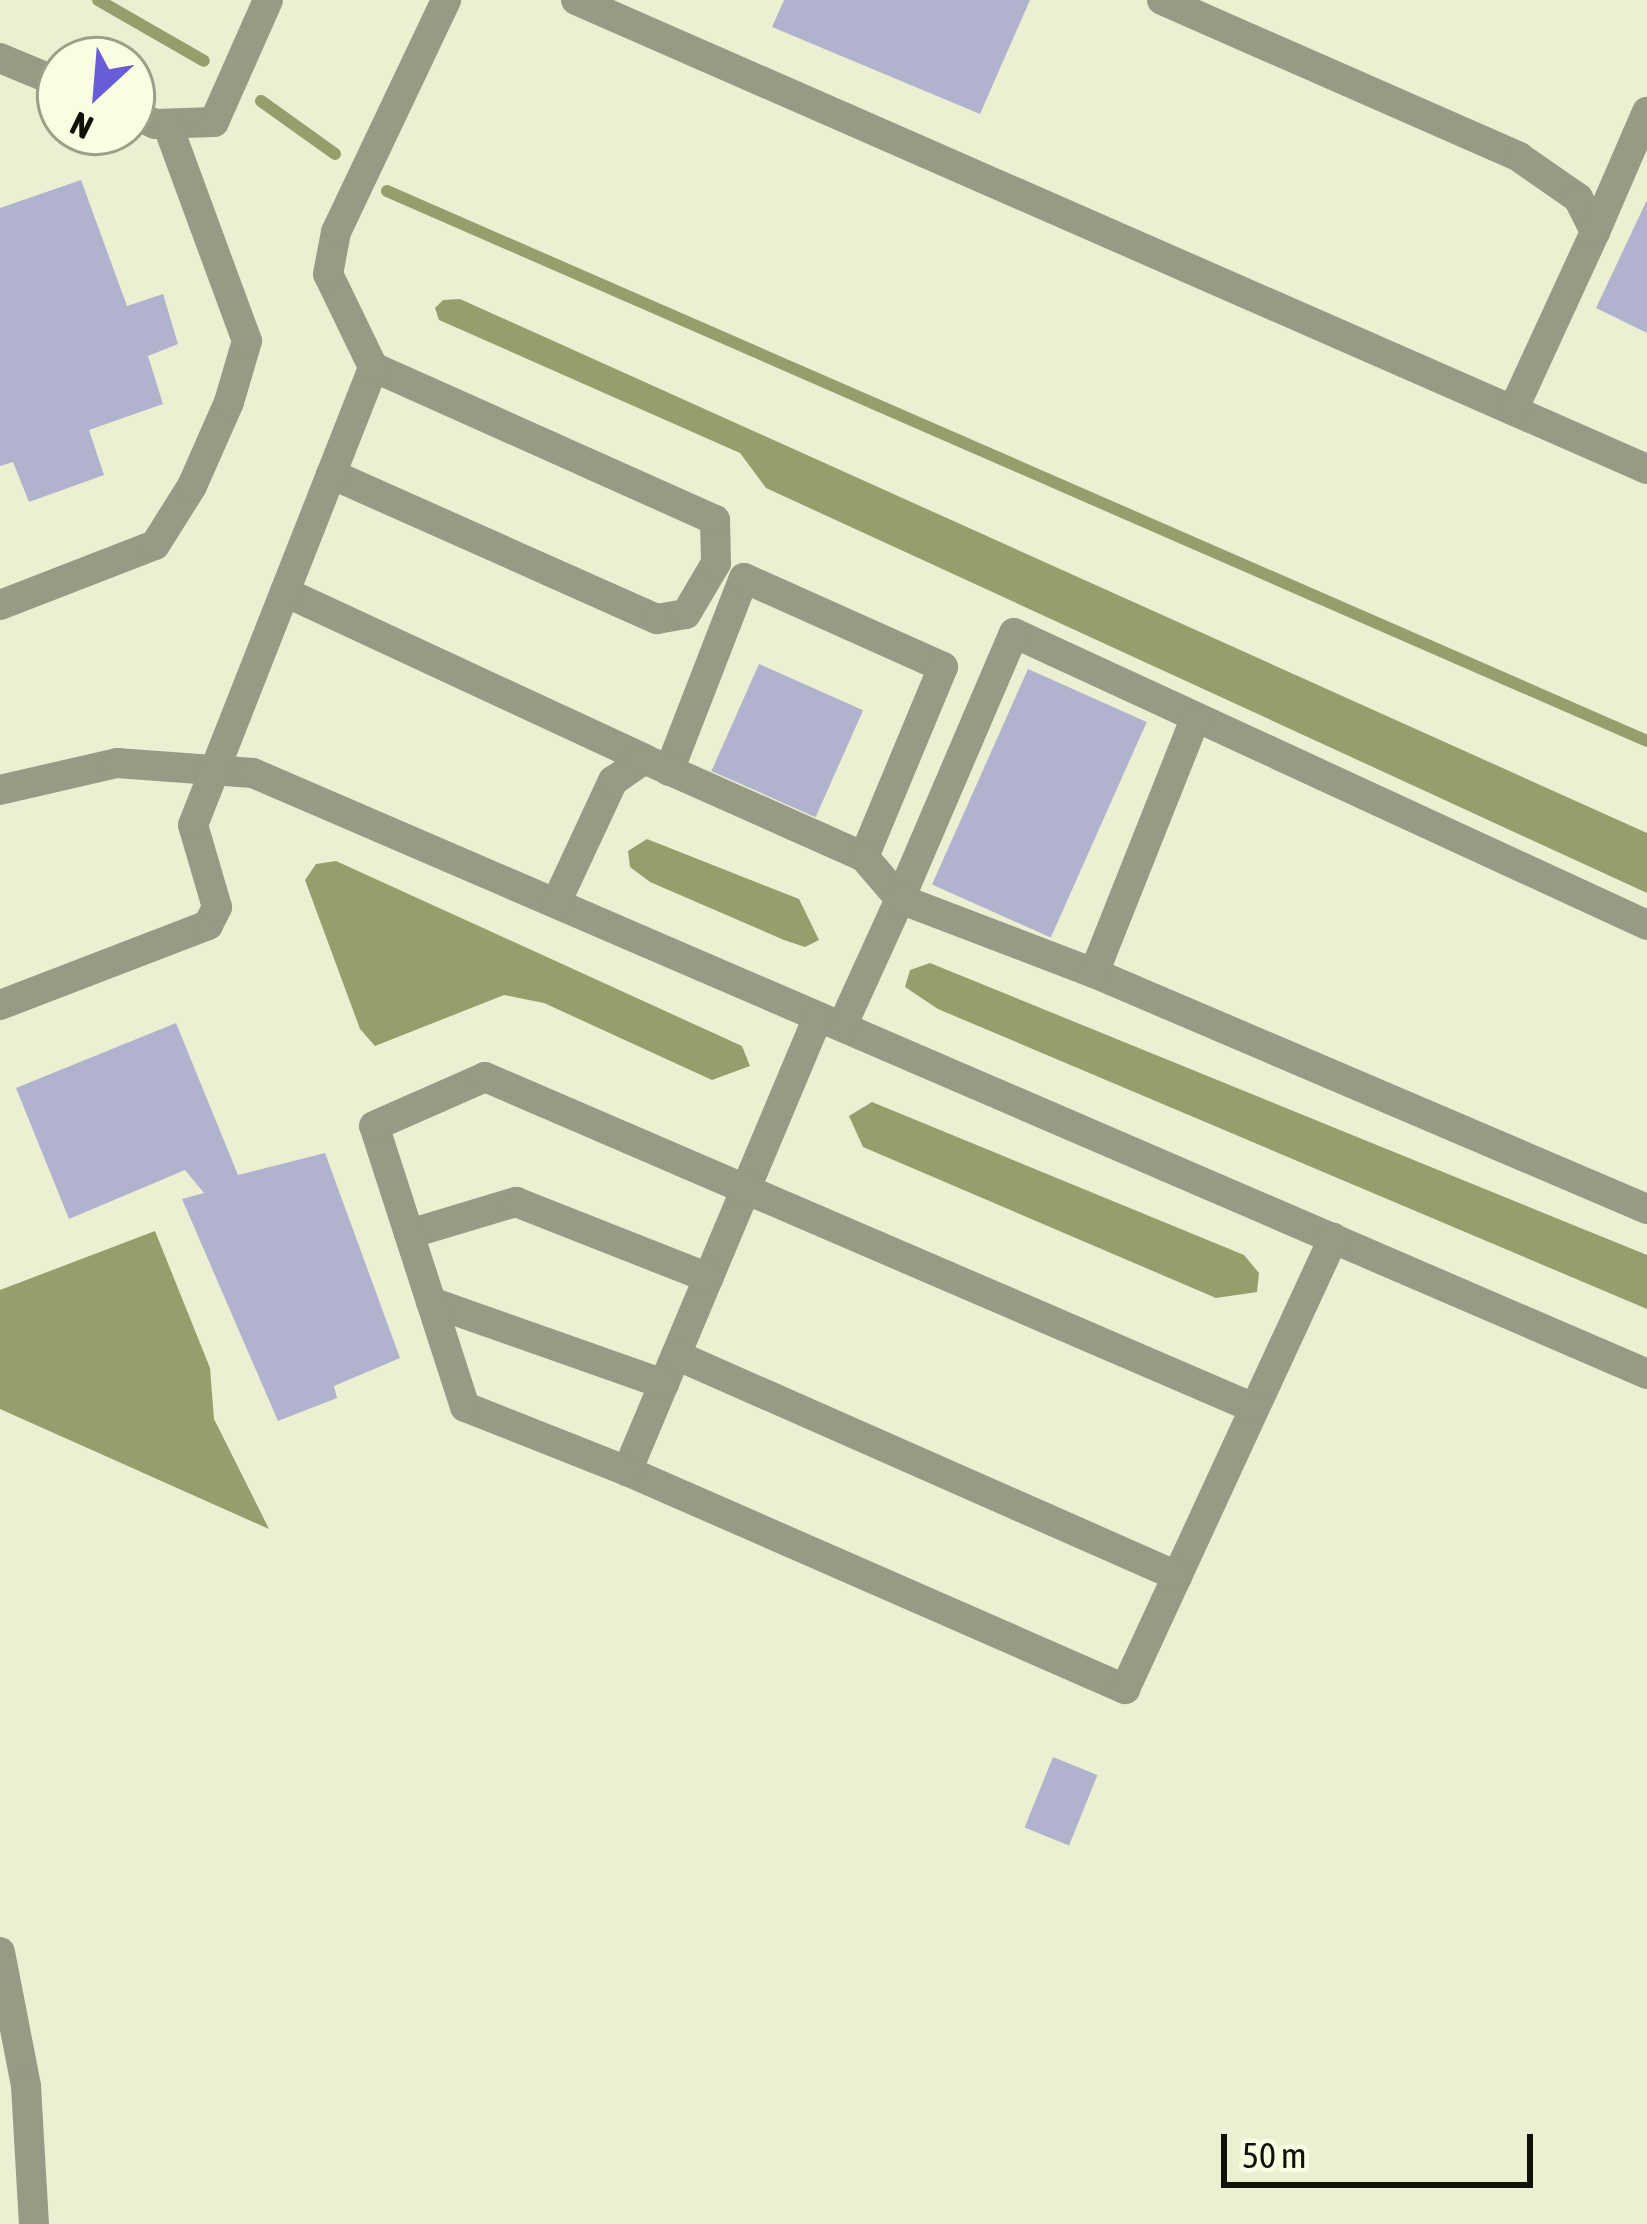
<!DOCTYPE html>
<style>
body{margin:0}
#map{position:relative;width:1647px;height:2224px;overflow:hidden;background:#ecf0d3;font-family:"Asap Condensed",sans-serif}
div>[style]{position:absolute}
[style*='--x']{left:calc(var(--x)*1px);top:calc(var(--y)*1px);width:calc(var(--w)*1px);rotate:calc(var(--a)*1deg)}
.water>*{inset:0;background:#989d6c}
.stream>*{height:12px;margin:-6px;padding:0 6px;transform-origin:6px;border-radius:6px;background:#989d6c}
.building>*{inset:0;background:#b1b2cd;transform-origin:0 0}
.minor>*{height:30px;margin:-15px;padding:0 15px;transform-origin:15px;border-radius:15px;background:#979a85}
span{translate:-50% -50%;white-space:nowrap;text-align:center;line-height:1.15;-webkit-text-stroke:9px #fafde1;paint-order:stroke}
.north{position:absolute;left:36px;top:36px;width:120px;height:120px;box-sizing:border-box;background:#fafde1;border:3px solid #9c9f8a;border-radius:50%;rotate:206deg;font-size:33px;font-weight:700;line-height:48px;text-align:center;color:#101107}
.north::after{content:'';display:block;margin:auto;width:42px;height:54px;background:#675dd6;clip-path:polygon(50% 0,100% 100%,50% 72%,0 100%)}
.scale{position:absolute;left:1221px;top:2134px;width:312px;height:54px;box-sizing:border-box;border:6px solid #101107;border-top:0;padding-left:15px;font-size:36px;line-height:42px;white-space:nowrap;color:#101107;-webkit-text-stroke:9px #fafde1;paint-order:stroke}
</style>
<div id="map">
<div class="water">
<i style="clip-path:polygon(460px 299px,1647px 833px,1647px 893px,766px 488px,740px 453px,439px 320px,435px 308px,443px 300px)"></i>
<i style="clip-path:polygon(647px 839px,799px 899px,819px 940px,805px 947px,784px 940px,650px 882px,630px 867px,628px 851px)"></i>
<i style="clip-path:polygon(336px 861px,742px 1046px,750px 1066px,712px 1080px,544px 1003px,504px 995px,375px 1046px,360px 1029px,305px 880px,316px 864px)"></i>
<i style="clip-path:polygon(930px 963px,1647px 1255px,1647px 1309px,938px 1009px,905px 987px,910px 970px)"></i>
<i style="clip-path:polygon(872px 1102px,1244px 1255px,1259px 1273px,1257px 1292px,1216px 1298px,863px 1147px,849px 1116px)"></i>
<i style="clip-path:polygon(155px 1231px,210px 1368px,214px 1419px,269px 1529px,0 1409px,0 1290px)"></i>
</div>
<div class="stream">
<i style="--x:98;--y:0;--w:122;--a:29.9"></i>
<i style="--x:261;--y:101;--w:91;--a:35.6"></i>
<i style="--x:387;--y:191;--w:1375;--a:23.58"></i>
</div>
<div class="building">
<i style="clip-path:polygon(784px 0,1030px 0,980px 114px,772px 27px)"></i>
<i style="clip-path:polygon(81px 180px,127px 306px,163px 294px,178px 344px,148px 356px,163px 404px,89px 430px,104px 475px,29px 502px,13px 462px,0 466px,0 208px)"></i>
<i style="clip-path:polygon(1647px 200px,1647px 333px,1596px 308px)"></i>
<i style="left:759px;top:664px;width:114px;height:117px;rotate:24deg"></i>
<i style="left:1028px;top:669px;width:130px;height:236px;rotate:24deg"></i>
<i style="clip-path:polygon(176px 1023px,238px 1175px,325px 1153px,400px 1358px,334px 1386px,337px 1398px,278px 1421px,182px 1199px,204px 1193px,185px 1170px,69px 1219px,16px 1088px)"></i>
<i style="left:1053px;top:1757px;width:48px;height:76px;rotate:22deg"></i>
</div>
<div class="minor">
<i style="--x:576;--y:0;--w:1169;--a:23.65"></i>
<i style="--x:1162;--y:0;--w:390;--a:23.7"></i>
<i style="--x:1519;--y:157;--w:72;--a:34.8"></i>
<i style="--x:1578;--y:198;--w:38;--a:63"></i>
<i style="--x:1595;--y:232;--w:196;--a:114.7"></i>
<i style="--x:0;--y:58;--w:65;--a:22.6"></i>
<i style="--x:132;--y:114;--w:25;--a:23"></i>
<i style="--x:155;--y:124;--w:59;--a:-1.9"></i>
<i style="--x:214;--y:122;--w:133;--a:-66.1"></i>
<i style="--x:1595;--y:232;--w:131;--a:-66.6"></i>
<i style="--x:331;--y:474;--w:357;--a:24"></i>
<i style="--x:657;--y:619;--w:29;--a:-10"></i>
<i style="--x:686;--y:614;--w:59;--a:-59.5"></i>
<i style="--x:716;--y:563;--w:43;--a:-91.3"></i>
<i style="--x:715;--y:520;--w:375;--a:-155.9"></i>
<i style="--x:285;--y:592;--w:396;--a:24.9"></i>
<i style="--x:0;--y:605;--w:166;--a:-21.2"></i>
<i style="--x:155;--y:545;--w:70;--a:-57.9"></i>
<i style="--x:192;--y:486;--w:92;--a:-66.2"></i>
<i style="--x:229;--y:402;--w:64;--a:-73.6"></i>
<i style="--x:247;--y:341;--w:231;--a:-110.2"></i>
<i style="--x:669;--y:771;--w:207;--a:-68.8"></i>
<i style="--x:744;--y:578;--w:218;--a:24.1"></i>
<i style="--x:943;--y:667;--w:206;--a:112.6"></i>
<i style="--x:0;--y:790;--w:120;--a:-13"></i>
<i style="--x:117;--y:763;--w:136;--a:4.2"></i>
<i style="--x:253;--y:773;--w:1518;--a:23.32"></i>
<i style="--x:556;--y:903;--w:135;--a:-65"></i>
<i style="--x:613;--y:781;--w:38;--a:-35"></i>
<i style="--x:644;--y:759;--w:241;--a:24"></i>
<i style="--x:864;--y:857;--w:55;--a:49.4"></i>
<i style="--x:900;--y:899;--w:140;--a:114.5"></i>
<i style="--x:1647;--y:925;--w:697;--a:-155.24"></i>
<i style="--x:1014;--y:633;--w:289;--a:113.2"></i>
<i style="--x:900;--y:899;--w:208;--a:20.9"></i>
<i style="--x:1094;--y:973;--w:601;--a:23.11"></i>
<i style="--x:1094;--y:973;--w:273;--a:-68.3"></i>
<i style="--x:0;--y:1005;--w:223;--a:-21"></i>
<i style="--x:208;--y:925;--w:20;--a:-63"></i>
<i style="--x:217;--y:907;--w:85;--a:-106.3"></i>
<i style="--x:193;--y:825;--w:492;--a:-68.5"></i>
<i style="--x:373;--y:367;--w:103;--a:-115.8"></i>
<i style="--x:328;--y:274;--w:43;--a:-79.2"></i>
<i style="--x:336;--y:232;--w:257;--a:-64.6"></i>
<i style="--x:818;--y:1017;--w:493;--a:112.8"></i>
<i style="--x:627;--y:1471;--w:544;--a:23.64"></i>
<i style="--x:1125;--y:1689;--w:497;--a:-65.2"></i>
<i style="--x:409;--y:1234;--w:112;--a:-16.7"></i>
<i style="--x:516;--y:1202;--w:207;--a:21.5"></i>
<i style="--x:431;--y:1302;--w:247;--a:19.4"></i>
<i style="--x:676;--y:1355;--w:548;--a:23.8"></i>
<i style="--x:627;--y:1471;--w:174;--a:-158.4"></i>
<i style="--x:465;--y:1407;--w:295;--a:-107.9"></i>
<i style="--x:374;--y:1126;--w:121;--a:-23.8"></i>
<i style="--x:485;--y:1077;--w:837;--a:23.29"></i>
<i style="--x:0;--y:1952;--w:136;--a:79"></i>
<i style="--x:26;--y:2086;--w:138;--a:86.7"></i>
</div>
<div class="north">N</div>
<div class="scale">50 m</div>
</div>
